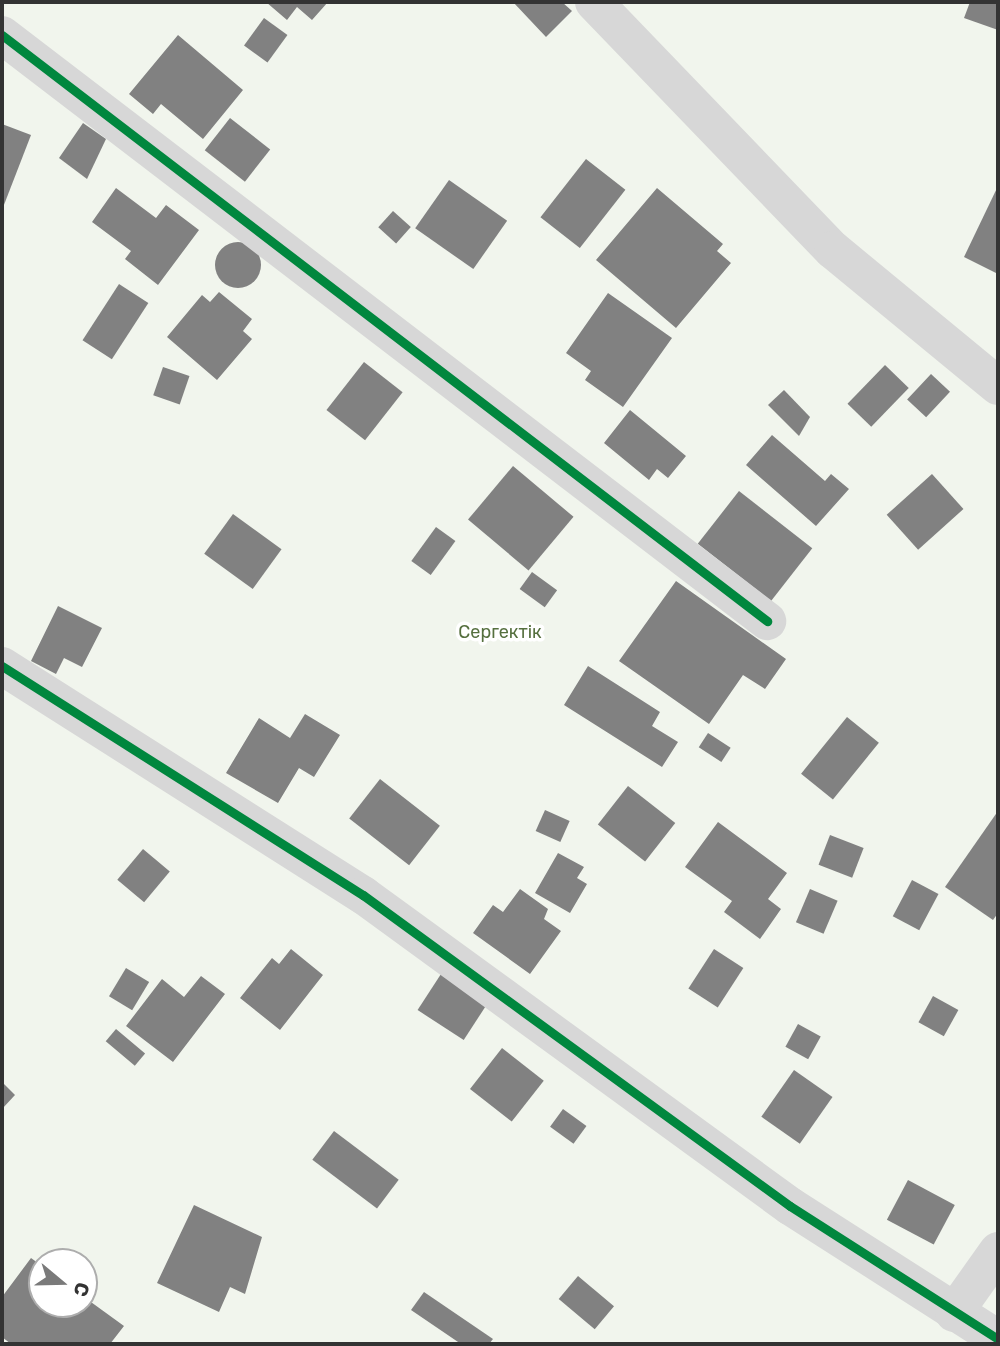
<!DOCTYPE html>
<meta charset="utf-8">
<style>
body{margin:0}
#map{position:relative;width:1000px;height:1346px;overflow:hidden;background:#fff;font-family:Rubik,sans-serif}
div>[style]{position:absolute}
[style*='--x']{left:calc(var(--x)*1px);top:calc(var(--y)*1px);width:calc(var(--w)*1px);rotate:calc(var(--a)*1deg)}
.green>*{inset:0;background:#f1f5ed}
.building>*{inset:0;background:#818181;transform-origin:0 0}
.round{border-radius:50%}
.minor>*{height:38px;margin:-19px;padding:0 19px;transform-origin:19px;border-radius:19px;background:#d7d7d7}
.cycleway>*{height:9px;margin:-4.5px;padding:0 4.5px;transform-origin:4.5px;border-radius:4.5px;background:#00873e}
span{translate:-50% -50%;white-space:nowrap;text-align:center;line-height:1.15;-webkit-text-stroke:7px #fff;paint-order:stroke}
.park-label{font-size:18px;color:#56703f}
.frame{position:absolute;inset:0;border:4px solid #333;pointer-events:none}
.north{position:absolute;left:28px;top:1248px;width:70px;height:70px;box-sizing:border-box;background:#fff;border:2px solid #adadad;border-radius:50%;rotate:109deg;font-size:19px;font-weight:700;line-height:28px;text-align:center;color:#333}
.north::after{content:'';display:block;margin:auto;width:24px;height:32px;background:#7a7a7a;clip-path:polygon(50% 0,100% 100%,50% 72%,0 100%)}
</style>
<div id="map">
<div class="green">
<i style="clip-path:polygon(evenodd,2px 2px,998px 2px,998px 1344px,2px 1344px,2px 2px,42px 1262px,84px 1262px,84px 1304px,42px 1304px,42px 1262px)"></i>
</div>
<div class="building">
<i style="clip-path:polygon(266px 2px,328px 2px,312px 20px,297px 7px,287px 20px)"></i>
<i style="clip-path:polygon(513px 2px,562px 2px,572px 11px,546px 37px)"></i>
<i style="clip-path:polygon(970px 2px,998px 2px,998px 30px,964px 18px)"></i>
<i style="left:264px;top:18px;width:29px;height:34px;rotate:36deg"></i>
<i style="clip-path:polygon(178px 35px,243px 90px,203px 139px,161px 104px,153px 114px,129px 94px)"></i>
<i style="left:230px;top:118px;width:51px;height:41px;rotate:38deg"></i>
<i style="clip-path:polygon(83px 123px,106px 139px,87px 179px,59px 158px)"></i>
<i style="clip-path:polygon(2px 124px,31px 135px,2px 210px)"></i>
<i style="left:586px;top:159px;width:50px;height:74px;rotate:38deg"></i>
<i style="left:449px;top:180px;width:71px;height:59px;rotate:35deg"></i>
<i style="clip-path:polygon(998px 186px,998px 274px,964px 257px)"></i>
<i style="clip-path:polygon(116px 188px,156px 218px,166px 205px,199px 230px,158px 285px,125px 259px,131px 251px,92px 222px)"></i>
<i style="clip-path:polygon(657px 188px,723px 244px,717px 251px,731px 263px,676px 328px,596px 260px)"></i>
<i style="left:393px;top:211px;width:24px;height:22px;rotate:42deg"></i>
<i class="round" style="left:215px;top:242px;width:46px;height:46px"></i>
<i style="left:119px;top:284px;width:35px;height:67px;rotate:33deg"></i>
<i style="clip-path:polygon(219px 292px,252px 319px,243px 331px,252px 339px,217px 380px,167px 337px,202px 295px,210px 302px)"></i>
<i style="clip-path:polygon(608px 293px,672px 338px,623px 407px,585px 380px,591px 371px,566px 353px)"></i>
<i style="left:364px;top:362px;width:49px;height:61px;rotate:38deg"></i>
<i style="left:885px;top:365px;width:33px;height:54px;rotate:44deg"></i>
<i style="left:163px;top:367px;width:28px;height:30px;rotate:19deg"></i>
<i style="left:931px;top:374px;width:26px;height:35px;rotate:43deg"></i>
<i style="clip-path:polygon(784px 390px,810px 417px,799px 436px,768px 405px)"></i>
<i style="clip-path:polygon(630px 410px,686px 456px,668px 478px,657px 469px,649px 480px,604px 443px)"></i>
<i style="clip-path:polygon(772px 435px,825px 481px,831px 474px,849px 489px,816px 526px,746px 465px)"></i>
<i style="left:513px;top:466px;width:79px;height:70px;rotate:40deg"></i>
<i style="left:932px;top:474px;width:47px;height:61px;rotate:48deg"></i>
<i style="left:739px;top:491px;width:93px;height:67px;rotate:38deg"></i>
<i style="left:233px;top:514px;width:60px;height:49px;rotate:36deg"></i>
<i style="left:436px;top:527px;width:24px;height:42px;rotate:36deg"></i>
<i style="left:532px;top:572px;width:31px;height:21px;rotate:36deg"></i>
<i style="clip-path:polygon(676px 581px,786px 659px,765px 689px,743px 675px,709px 724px,619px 661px)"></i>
<i style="clip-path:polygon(58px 606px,102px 628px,82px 667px,64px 658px,56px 674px,31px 661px)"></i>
<i style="clip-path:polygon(588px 666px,660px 712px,652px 726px,678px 742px,662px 767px,564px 705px)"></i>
<i style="clip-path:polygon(305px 714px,340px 735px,314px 777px,299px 768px,278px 803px,226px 773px,259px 718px,290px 738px)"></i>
<i style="left:847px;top:717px;width:41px;height:73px;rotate:39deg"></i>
<i style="left:708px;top:733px;width:27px;height:17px;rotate:33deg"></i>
<i style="left:380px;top:779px;width:76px;height:50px;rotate:38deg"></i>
<i style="left:628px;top:786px;width:60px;height:49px;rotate:38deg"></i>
<i style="left:545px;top:810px;width:27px;height:23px;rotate:24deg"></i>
<i style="clip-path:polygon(998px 811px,998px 913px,993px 920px,945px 887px)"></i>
<i style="clip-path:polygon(718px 822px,787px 873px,768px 899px,781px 909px,760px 939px,724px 912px,732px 901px,685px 867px)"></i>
<i style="left:830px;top:835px;width:36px;height:32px;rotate:21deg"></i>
<i style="left:143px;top:849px;width:35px;height:40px;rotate:40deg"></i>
<i style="clip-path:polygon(558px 853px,584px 867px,577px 878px,587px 884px,570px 913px,535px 893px)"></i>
<i style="left:912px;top:880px;width:30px;height:41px;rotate:28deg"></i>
<i style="clip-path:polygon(520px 889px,548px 909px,544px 919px,561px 931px,530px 974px,473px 933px,493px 905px,503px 912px)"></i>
<i style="left:810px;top:889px;width:30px;height:36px;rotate:23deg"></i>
<i style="clip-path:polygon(291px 949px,323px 975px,280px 1030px,240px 998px,272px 958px,279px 964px)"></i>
<i style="left:714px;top:949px;width:35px;height:47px;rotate:33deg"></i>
<i style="left:126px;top:968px;width:27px;height:33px;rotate:31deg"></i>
<i style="left:441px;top:974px;width:55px;height:43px;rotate:33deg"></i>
<i style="clip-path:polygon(201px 976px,225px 994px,173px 1062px,126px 1026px,162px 979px,184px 997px)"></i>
<i style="left:933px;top:996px;width:29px;height:30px;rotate:29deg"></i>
<i style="left:798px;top:1024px;width:26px;height:26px;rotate:29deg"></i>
<i style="left:116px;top:1029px;width:38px;height:16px;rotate:40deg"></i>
<i style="left:502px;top:1048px;width:53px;height:52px;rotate:38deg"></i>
<i style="left:794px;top:1070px;width:47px;height:57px;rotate:35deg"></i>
<i style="clip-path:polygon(2px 1082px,15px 1095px,2px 1109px)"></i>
<i style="left:563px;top:1109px;width:29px;height:22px;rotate:36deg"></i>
<i style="left:334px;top:1131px;width:81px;height:36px;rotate:37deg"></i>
<i style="left:908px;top:1180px;width:53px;height:45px;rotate:28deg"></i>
<i style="clip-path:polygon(194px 1205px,262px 1237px,245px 1294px,230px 1287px,219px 1312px,157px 1283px)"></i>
<i style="clip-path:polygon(31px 1258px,42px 1266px,42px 1304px,84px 1304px,84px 1297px,124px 1326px,110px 1344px,11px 1344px,2px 1337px,2px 1297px)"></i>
<i style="left:578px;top:1276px;width:47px;height:30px;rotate:40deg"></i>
<i style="clip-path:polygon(424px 1292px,493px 1339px,489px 1344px,461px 1344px,411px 1310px)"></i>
</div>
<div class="minor">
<i style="--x:594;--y:2;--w:344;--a:46.1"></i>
<i style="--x:833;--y:250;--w:214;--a:39.5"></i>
<i style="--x:2;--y:35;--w:964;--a:37.45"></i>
<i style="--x:2;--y:666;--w:428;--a:32.4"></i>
<i style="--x:363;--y:895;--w:528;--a:36.07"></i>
<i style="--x:790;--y:1206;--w:247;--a:32.6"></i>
<i style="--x:954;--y:1313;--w:76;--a:-54.6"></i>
</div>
<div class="cycleway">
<i style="--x:2;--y:35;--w:964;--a:37.45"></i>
<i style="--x:2;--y:666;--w:428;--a:32.4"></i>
<i style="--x:363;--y:895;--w:528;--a:36.07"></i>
<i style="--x:790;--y:1206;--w:247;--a:32.6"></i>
</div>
<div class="park-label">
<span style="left:500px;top:632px">Сергектік</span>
</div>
<div class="frame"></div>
<div class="north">С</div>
</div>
